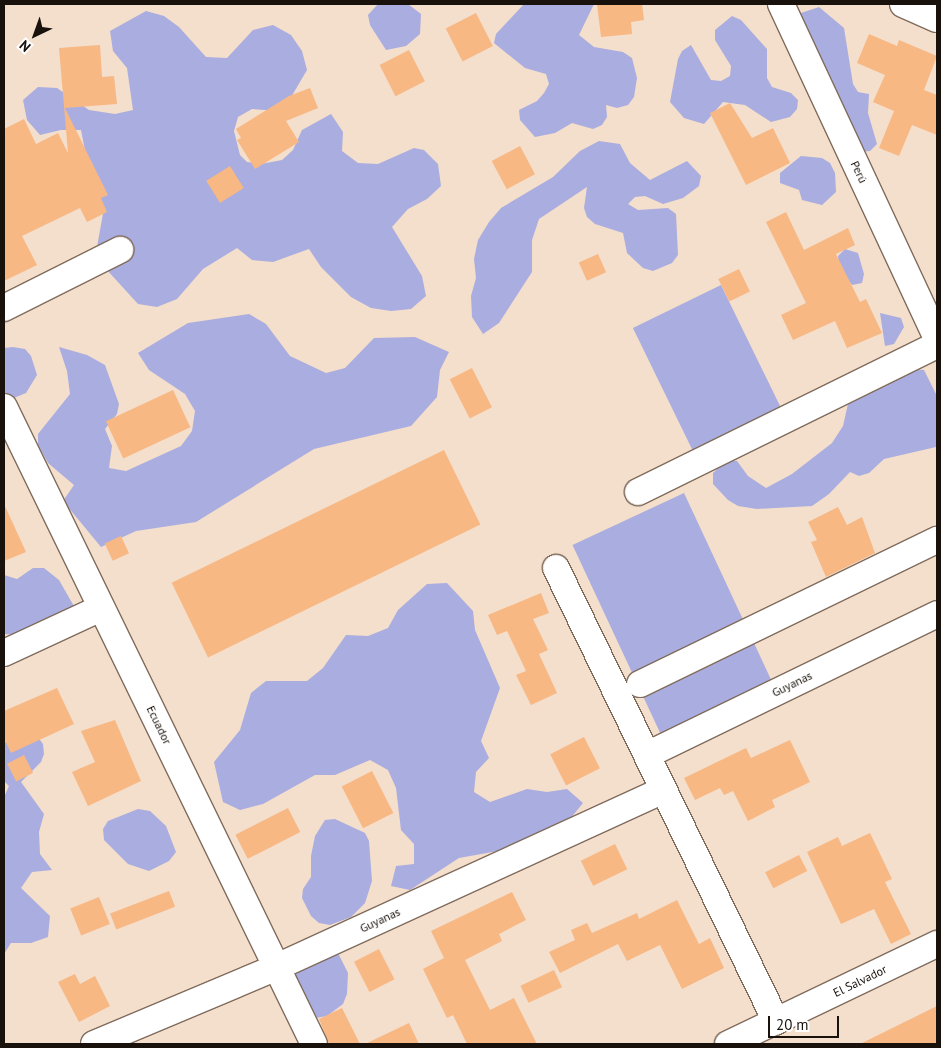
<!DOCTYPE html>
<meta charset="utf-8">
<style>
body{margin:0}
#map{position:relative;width:941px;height:1048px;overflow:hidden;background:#f4decc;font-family:"PT Sans",sans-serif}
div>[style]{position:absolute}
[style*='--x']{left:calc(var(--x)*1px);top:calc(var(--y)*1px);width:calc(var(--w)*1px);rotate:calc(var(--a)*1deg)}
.green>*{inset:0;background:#aaaddf;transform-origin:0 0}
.building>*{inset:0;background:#f7b884;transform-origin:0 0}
.roads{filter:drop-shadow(1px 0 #806c5d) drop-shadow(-1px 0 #806c5d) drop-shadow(0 1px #806c5d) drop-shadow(0 -1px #806c5d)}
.minor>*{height:26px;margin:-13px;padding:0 13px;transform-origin:13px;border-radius:13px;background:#fff}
span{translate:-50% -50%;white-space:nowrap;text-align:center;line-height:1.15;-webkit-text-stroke:4.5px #fff;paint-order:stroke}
.street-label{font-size:12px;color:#19110b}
.frame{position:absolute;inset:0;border:5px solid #19110b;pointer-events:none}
.north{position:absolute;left:10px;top:10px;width:50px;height:50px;-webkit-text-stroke:4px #fff;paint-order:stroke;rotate:222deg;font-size:14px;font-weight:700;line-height:20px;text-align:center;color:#19110b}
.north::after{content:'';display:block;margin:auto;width:18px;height:22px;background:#19110b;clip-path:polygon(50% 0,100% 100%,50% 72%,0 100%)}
.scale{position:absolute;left:768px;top:1016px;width:71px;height:22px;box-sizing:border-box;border:2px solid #19110b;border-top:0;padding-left:6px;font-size:15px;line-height:18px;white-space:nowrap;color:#19110b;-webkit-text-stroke:4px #fff;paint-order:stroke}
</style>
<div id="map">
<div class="green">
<i style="clip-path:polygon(378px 4px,408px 4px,421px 14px,420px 34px,406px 46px,386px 50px,370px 25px,368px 15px)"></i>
<i style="clip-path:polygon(524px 4px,594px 4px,579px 35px,594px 47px,623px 52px,632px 58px,637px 78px,634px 97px,628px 105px,617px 108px,606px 105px,607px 117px,602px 125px,593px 129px,572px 123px,555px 133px,535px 137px,520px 120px,519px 110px,537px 101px,544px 93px,549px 84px,546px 74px,525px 68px,494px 43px,496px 34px)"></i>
<i style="clip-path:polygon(819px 7px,844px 28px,853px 84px,858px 92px,869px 94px,868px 113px,877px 144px,870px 151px,859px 152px,798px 14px)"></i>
<i style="clip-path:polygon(146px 11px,164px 16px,179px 27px,206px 57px,227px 58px,253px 30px,273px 25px,291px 35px,302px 51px,307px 70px,287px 104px,279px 111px,252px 109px,238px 117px,234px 131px,240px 155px,247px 162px,261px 164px,282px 160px,293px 150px,302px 130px,331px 114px,343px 132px,342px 151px,358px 163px,378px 164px,414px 148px,424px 150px,438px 164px,441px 186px,427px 199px,408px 209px,392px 227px,422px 276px,426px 296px,411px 309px,391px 311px,371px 308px,351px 297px,321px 267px,309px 249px,273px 262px,252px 260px,237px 248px,203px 269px,177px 299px,157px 307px,138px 304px,107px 270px,97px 247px,104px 208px,89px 171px,81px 130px,61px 130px,40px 135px,27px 120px,23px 100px,38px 87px,57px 88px,89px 110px,115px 114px,133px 110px,127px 68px,113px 51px,110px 31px)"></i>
<i style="clip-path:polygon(732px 16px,741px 20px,767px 49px,767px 78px,772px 87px,791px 93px,798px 100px,797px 109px,790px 117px,771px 122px,745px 105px,723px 102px,704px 124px,684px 118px,670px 102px,678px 59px,682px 51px,691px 45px,711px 80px,721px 81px,730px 76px,731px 66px,715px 40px,715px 30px)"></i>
<i style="clip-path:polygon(599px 141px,620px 144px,630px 163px,650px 180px,687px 161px,701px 176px,699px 186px,683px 198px,663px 204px,645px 196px,635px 197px,628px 204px,638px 210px,668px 208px,676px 214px,678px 255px,672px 263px,653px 271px,643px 268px,627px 253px,623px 233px,595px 224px,587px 217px,584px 208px,587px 187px,539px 219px,532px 240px,532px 272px,499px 323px,483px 334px,472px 317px,471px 296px,476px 278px,474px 259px,478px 240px,489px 222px,501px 208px,553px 177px,580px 151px)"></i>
<i style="clip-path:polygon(801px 156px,822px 158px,830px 163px,835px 173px,836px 192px,822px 205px,802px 200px,799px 190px,780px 183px,780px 173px)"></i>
<i style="clip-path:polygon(845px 249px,858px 253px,864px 274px,862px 283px,852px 285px,839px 267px,838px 256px)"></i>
<i style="left:721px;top:285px;width:138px;height:98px;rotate:64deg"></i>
<i style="clip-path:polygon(880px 313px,901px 318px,904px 327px,894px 344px,885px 346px)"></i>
<i style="clip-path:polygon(249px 314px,266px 324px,290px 356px,326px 373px,345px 368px,374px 338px,415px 337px,449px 352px,440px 370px,437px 397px,411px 426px,314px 449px,196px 522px,136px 531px,101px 547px,63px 501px,74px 485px,48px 463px,38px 445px,38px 434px,70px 394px,67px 371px,59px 347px,87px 355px,105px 365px,119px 404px,117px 414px,105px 429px,112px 446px,109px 468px,126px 471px,181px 446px,192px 431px,195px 411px,185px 394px,149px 370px,138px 353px,188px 323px)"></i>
<i style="clip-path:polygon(13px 347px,25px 349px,31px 356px,37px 375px,26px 393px,4px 402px,4px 348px)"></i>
<i style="clip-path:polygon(903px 368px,924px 370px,937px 396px,936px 447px,884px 459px,869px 473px,859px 476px,850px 472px,829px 494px,812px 506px,757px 509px,738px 506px,728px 500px,713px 484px,713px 473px,727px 460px,737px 461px,748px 476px,766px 488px,792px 474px,832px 443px,843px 426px,850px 395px)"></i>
<i style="left:684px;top:493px;width:208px;height:123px;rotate:65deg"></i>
<i style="clip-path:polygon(33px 568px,44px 568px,59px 580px,75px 608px,36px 636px,4px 634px,4px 575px,17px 579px)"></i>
<i style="clip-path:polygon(447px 583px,473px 611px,475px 630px,500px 688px,481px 741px,489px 758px,476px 772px,474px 792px,490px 802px,527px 789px,547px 792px,567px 789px,583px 803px,570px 819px,553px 830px,498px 851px,459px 858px,410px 890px,391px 886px,396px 866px,414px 864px,414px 844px,401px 830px,396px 788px,388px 770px,370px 760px,335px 775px,315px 775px,263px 804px,240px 810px,223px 802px,214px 762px,240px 730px,251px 693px,266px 681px,307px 681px,323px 668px,346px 635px,368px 636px,388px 628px,398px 610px,427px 584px)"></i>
<i style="clip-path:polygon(30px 727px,43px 744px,44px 754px,41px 762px,21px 782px,44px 814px,39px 832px,40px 854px,52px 870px,32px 872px,21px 888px,50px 916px,48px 937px,31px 943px,11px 943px,4px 954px,4px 797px,9px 786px,4px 781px,4px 743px)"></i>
<i style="clip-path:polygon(138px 809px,150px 811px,166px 826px,176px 852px,169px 861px,149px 871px,128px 864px,104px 840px,103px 829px,108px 821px)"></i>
<i style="clip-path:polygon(335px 819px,365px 833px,369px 841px,372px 881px,365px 903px,351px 917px,330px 925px,319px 923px,311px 916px,302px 898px,303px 889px,311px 877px,311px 856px,315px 836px,325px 820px)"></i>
<i style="clip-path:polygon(331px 948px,339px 955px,348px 973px,347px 994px,343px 1004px,327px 1016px,305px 1020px,284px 1010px,274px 991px,280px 962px)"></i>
</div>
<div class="building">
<i style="clip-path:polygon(597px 4px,642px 4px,644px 20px,631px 22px,632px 34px,601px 37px)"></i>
<i style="left:476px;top:13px;width:37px;height:34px;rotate:63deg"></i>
<i style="clip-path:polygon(869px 34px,897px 46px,899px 40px,937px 56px,924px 90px,937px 95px,937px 135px,912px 125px,899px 156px,879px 148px,894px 111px,873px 102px,885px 75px,857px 63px)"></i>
<i style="clip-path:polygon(100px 45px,102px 77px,114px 76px,117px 104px,65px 108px,108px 195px,101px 198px,107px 212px,87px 222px,80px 208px,22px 236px,37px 265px,4px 281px,4px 129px,24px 119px,36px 144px,58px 133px,68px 153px,59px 48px)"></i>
<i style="left:409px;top:50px;width:35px;height:33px;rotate:63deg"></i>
<i style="clip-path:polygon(310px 88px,318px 108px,286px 121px,299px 142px,255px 169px,237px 140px,241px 138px,236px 129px,289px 96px)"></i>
<i style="clip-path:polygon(730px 103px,752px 138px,773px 128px,790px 163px,746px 185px,710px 113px)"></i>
<i style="left:520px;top:146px;width:32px;height:32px;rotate:62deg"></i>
<i style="left:230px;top:166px;width:26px;height:28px;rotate:58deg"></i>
<i style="clip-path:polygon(786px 212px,804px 250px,848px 228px,855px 245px,836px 254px,860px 302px,866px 299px,882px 333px,847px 348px,835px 321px,793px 340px,781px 315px,806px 303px,766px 222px)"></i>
<i style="left:598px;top:254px;width:20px;height:21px;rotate:66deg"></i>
<i style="left:739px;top:269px;width:25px;height:23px;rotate:64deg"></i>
<i style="left:472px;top:368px;width:44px;height:25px;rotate:63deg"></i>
<i style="left:173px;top:390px;width:41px;height:74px;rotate:65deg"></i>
<i style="left:444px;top:450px;width:83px;height:303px;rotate:64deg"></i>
<i style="clip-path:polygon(4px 504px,26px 552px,4px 561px)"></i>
<i style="clip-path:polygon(838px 507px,847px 525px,862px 517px,875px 553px,826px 577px,811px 542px,817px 540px,808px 522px)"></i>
<i style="left:121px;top:536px;width:19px;height:18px;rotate:65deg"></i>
<i style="clip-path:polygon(541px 593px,549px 613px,533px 619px,548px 650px,539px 654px,557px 693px,531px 705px,516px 675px,526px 671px,507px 631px,497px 635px,488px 615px)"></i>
<i style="clip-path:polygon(57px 688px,74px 724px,11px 753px,4px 738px,4px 711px)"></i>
<i style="clip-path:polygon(115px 720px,141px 781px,88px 806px,72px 772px,95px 762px,81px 731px)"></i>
<i style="left:584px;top:737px;width:35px;height:38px;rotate:63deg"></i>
<i style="clip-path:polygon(790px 740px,810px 782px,772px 800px,775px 807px,748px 821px,733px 791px,724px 795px,720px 788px,695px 800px,684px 778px,746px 748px,751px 758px)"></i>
<i style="left:24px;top:755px;width:20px;height:19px;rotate:63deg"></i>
<i style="left:372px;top:771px;width:47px;height:34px;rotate:63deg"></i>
<i style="left:288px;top:808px;width:27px;height:59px;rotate:63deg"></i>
<i style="clip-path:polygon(870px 833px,892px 879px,885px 882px,911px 934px,891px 944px,874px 909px,841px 924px,807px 852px,838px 837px,842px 846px)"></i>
<i style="left:615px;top:844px;width:28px;height:38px;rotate:64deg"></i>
<i style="left:799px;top:855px;width:18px;height:38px;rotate:63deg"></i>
<i style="left:169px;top:891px;width:17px;height:63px;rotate:69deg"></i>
<i style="clip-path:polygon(512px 892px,526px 920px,499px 934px,502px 941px,465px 960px,490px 1010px,514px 998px,537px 1044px,467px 1044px,453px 1015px,447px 1018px,423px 969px,444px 958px,431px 931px)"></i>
<i style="left:99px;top:897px;width:29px;height:31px;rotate:68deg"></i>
<i style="clip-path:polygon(677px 900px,699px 944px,710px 938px,724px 968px,682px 989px,660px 945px,627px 961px,618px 944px,560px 973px,549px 952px,575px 940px,571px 930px,587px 923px,592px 933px,637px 913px,639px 919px)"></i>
<i style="left:379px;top:949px;width:34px;height:28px;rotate:63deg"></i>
<i style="left:554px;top:970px;width:19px;height:37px;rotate:65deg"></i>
<i style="clip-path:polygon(75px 974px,80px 984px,95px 976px,110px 1006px,79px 1022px,58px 982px)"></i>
<i style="clip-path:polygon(937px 1006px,937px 1044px,860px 1044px)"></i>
<i style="clip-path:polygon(342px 1008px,360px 1044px,329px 1044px,319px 1019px)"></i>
<i style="clip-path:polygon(409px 1023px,419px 1044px,365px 1044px)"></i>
</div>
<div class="roads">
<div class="minor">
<i style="--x:781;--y:4;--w:370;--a:65"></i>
<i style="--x:903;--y:4;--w:37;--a:24"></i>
<i style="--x:4;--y:308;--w:130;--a:-26.6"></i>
<i style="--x:4;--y:407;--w:708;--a:64.05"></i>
<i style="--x:638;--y:492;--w:333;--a:-26.2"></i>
<i style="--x:556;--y:568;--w:504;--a:64.1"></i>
<i style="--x:4;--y:653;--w:107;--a:-24.9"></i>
<i style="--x:640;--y:684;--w:330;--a:-25.9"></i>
<i style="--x:647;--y:755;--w:322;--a:-25.9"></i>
<i style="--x:94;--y:1044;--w:199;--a:-22.8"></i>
<i style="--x:277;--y:967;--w:425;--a:-24.6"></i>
<i style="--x:728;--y:1044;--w:232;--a:-25.6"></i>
</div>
</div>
<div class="street-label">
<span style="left:859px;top:172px;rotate:65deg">Perú</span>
<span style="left:792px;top:684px;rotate:-26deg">Guyanas</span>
<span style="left:159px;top:725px;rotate:64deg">Ecuador</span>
<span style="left:380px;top:920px;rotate:-25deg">Guyanas</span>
<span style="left:860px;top:981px;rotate:-26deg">El Salvador</span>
</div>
<div class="frame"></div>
<div class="north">N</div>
<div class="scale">20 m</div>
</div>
